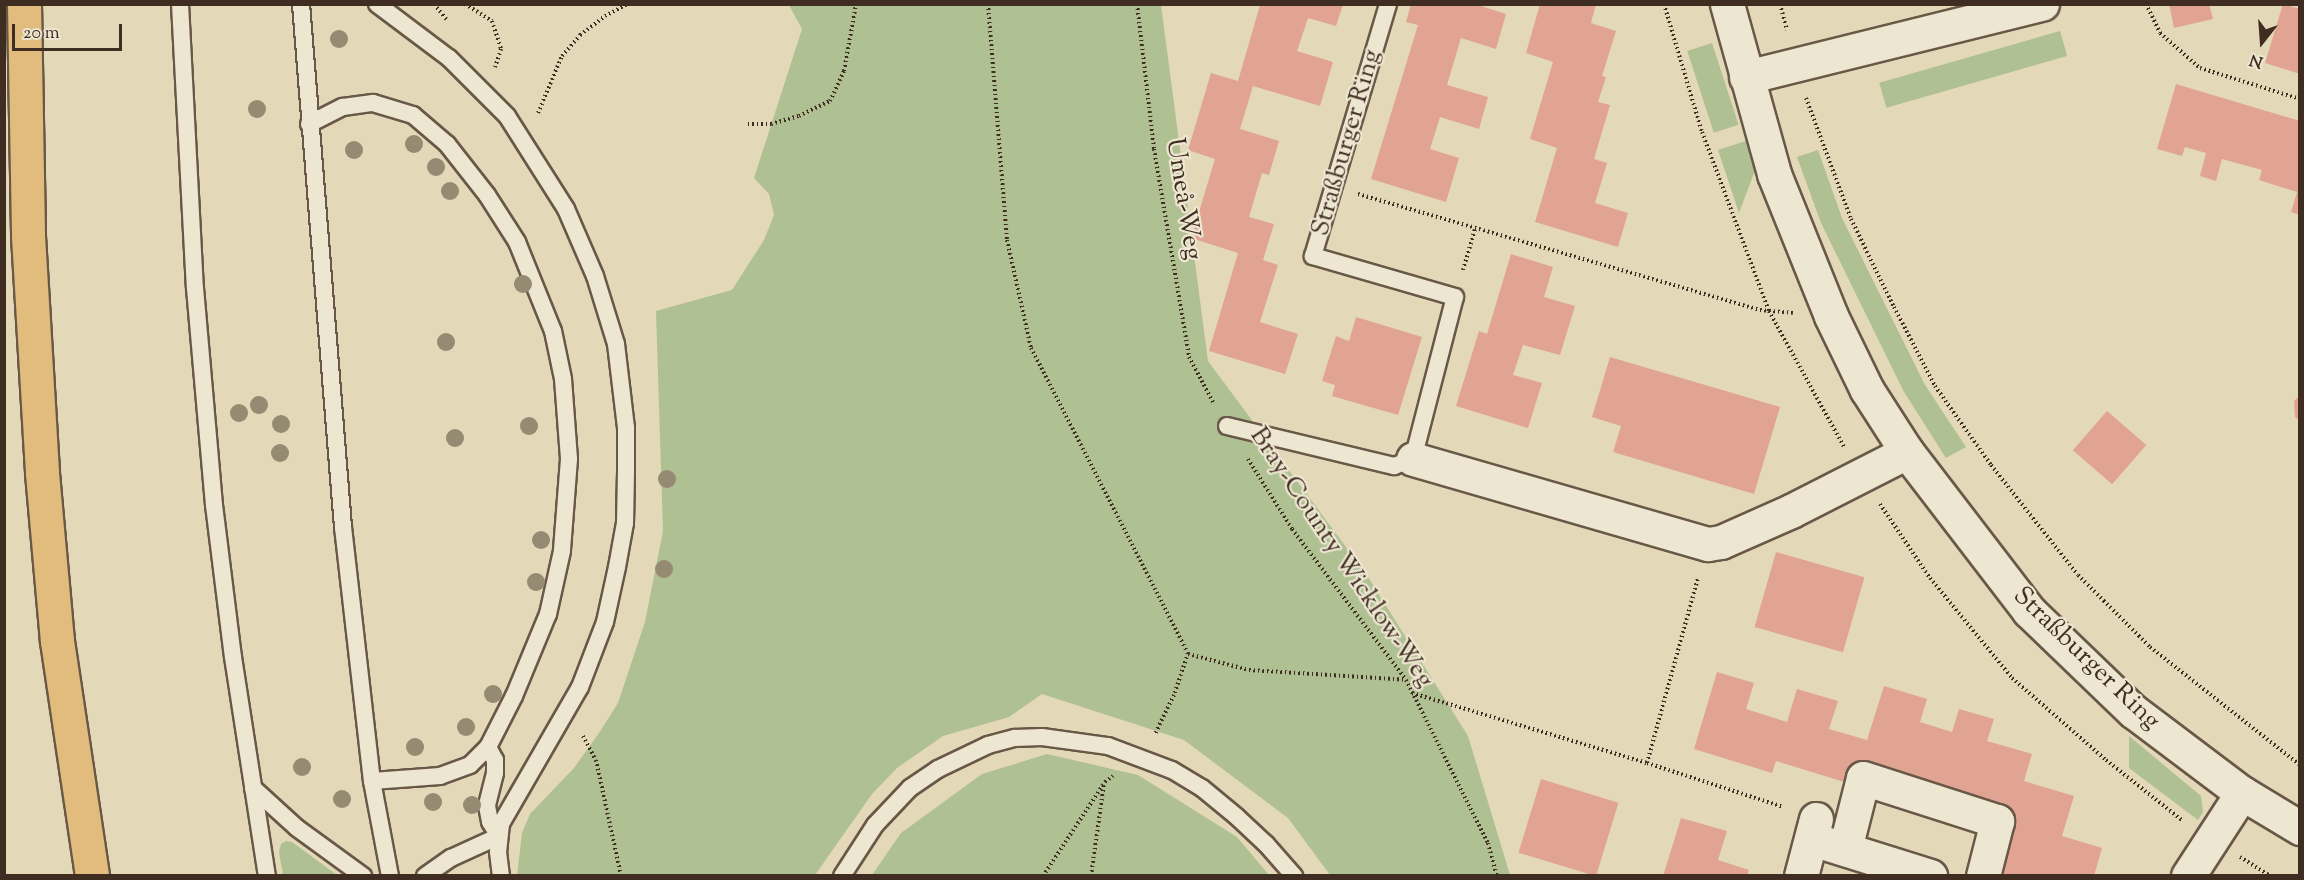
<!DOCTYPE html>
<meta charset="utf-8">
<style>
body{margin:0}
#map{position:relative;width:2304px;height:880px;overflow:hidden;background:#e3d8b8;font-family:"Sorts Mill Goudy",serif}
div>[style]{position:absolute}
[style*='--x']{left:calc(var(--x)*1px);top:calc(var(--y)*1px);width:calc(var(--w)*1px);rotate:calc(var(--a)*1deg)}
.green>*{inset:0;background:#afc092;transform-origin:0 0}
.building>*{inset:0;background:#e1a493;transform-origin:0 0}
.path>*{height:4px;margin-top:-2px;transform-origin:0;background:repeating-linear-gradient(90deg,#402d21 0 1.5px,transparent 0 4.5px)}
.roads{filter:drop-shadow(2px 0 #695847) drop-shadow(-2px 0 #695847) drop-shadow(0 2px #695847) drop-shadow(0 -2px #695847)}
.lane>*{height:16px;margin:-8px;padding:0 8px;transform-origin:8px;border-radius:8px;background:#ede6d1}
.street>*{height:33px;margin:-16.5px;padding:0 16.5px;transform-origin:16.5px;border-radius:16.5px;background:#ede6d1}
.secondary>*{height:33px;margin:-16.5px;padding:0 16.5px;transform-origin:16.5px;border-radius:16.5px;background:#ede6d1}
.highway>*{height:33px;margin:-16.5px;padding:0 16.5px;transform-origin:16.5px;border-radius:16.5px;background:#e2bc7c}
.trees>*{width:18px;height:18px;margin:-9px;border-radius:50%;background:#958a72}
span{translate:-50% -50%;white-space:nowrap;text-align:center;line-height:1.15;-webkit-text-stroke:4.5px #ede6d1;paint-order:stroke}
.street-label{font-size:26px;color:#402d21}
.frame{position:absolute;inset:0;border:6px solid #402d21;pointer-events:none}
.north{position:absolute;left:2232px;top:12px;width:60px;height:60px;-webkit-text-stroke:4px #ede6d1;paint-order:stroke;rotate:197deg;font-size:16px;font-weight:700;line-height:24px;text-align:center;color:#402d21}
.north::after{content:'';display:block;margin:auto;width:21px;height:27px;background:#402d21;clip-path:polygon(50% 0,100% 100%,50% 72%,0 100%)}
.scale{position:absolute;left:12px;top:24px;width:110px;height:27px;box-sizing:border-box;border:3px solid #402d21;border-top:0;padding-left:8px;font-size:18px;line-height:21px;white-space:nowrap;color:#402d21;-webkit-text-stroke:4px #ede6d1;paint-order:stroke}
</style>
<div id="map">
<div class="green">
<i style="clip-path:polygon(789px 5px,1161px 5px,1208px 361px,1366px 574px,1468px 736px,1510px 875px,1330px 875px,1288px 818px,1184px 740px,1042px 694px,1009px 717px,943px 736px,897px 768px,872px 794px,815px 875px,517px 876px,522px 833px,530px 814px,574px 768px,599px 733px,618px 703px,645px 622px,663px 531px,656px 311px,732px 290px,764px 240px,774px 215px,769px 194px,754px 178px,802px 29px)"></i>
<i style="left:2060px;top:31px;width:26px;height:188px;rotate:74deg"></i>
<i style="left:1712px;top:43px;width:86px;height:26px;rotate:72deg"></i>
<i style="clip-path:polygon(1749px 140px,1757px 165px,1739px 213px,1718px 150px)"></i>
<i style="clip-path:polygon(1818px 150px,1842px 218px,1925px 385px,1966px 447px,1946px 458px,1904px 392px,1821px 223px,1797px 157px)"></i>
<i style="clip-path:polygon(2129px 736px,2201px 796px,2203px 812px,2198px 820px,2129px 768px)"></i>
<i style="clip-path:polygon(1047px 754px,1138px 775px,1237px 837px,1269px 875px,872px 875px,901px 833px,982px 774px)"></i>
<i style="clip-path:polygon(286px 841px,292px 842px,337px 875px,283px 875px,279px 852px,281px 844px)"></i>
</div>
<div class="building">
<i style="clip-path:polygon(1411px 4px,1475px 4px,1506px 14px,1496px 49px,1461px 38px,1447px 85px,1488px 97px,1479px 129px,1440px 117px,1430px 149px,1459px 158px,1446px 202px,1371px 179px,1418px 25px,1406px 22px)"></i>
<i style="clip-path:polygon(1540px 4px,1596px 4px,1591px 23px,1616px 31px,1602px 76px,1606px 77px,1598px 102px,1610px 105px,1594px 159px,1607px 163px,1595px 203px,1628px 213px,1618px 247px,1535px 222px,1557px 148px,1530px 139px,1553px 62px,1526px 53px)"></i>
<i style="clip-path:polygon(2169px 4px,2209px 4px,2213px 19px,2174px 28px)"></i>
<i style="clip-path:polygon(2283px 4px,2300px 9px,2300px 74px,2265px 63px)"></i>
<i style="clip-path:polygon(1260px 5px,1343px 5px,1336px 26px,1308px 18px,1297px 51px,1333px 62px,1320px 106px,1253px 86px,1240px 129px,1279px 141px,1269px 175px,1262px 173px,1249px 217px,1274px 224px,1263px 260px,1278px 265px,1260px 322px,1298px 334px,1285px 374px,1209px 351px,1238px 253px,1191px 238px,1215px 159px,1188px 150px,1211px 73px,1238px 81px)"></i>
<i style="clip-path:polygon(2176px 84px,2300px 121px,2300px 215px,2291px 212px,2297px 192px,2259px 180px,2262px 170px,2222px 159px,2216px 181px,2200px 176px,2206px 153px,2185px 147px,2182px 156px,2157px 149px)"></i>
<i style="clip-path:polygon(1511px 254px,1553px 267px,1544px 297px,1575px 306px,1560px 355px,1523px 345px,1513px 375px,1542px 383px,1528px 428px,1456px 406px,1479px 331px,1487px 334px)"></i>
<i style="clip-path:polygon(1356px 317px,1422px 337px,1398px 415px,1332px 396px,1335px 385px,1322px 381px,1336px 336px,1349px 341px)"></i>
<i style="clip-path:polygon(1610px 357px,1780px 407px,1754px 494px,1613px 452px,1621px 426px,1592px 417px)"></i>
<i style="clip-path:polygon(2300px 395px,2300px 421px,2295px 417px,2294px 401px)"></i>
<i style="left:2107px;top:411px;width:52px;height:52px;rotate:41deg"></i>
<i style="left:1776px;top:552px;width:92px;height:78px;rotate:16deg"></i>
<i style="clip-path:polygon(1717px 672px,1754px 683px,1746px 709px,1787px 722px,1797px 689px,1838px 701px,1829px 729px,1867px 740px,1884px 686px,1927px 699px,1920px 722px,1952px 732px,1959px 709px,1994px 719px,1987px 741px,2032px 754px,2024px 781px,2074px 796px,2062px 836px,2102px 848px,2094px 876px,2008px 876px,1997px 872px,2013px 816px,1934px 792px,1854px 785px,1776px 761px,1772px 773px,1694px 749px)"></i>
<i style="left:1541px;top:779px;width:81px;height:77px;rotate:17deg"></i>
<i style="clip-path:polygon(1681px 818px,1727px 831px,1718px 860px,1749px 870px,1747px 876px,1663px 876px)"></i>
</div>
<div class="path">
<i style="--x:434;--y:4;--w:22;--a:51"></i>
<i style="--x:465;--y:4;--w:32;--a:32"></i>
<i style="--x:492;--y:21;--w:29;--a:72"></i>
<i style="--x:501;--y:49;--w:19;--a:108"></i>
<i style="--x:988;--y:4;--w:237;--a:85.4"></i>
<i style="--x:1007;--y:240;--w:111;--a:77.5"></i>
<i style="--x:1031;--y:348;--w:343;--a:62.8"></i>
<i style="--x:1188;--y:653;--w:44;--a:108.4"></i>
<i style="--x:1174;--y:695;--w:43;--a:116"></i>
<i style="--x:1137;--y:4;--w:146;--a:83.3"></i>
<i style="--x:1154;--y:149;--w:211;--a:80.4"></i>
<i style="--x:1189;--y:357;--w:53;--a:62"></i>
<i style="--x:1664;--y:4;--w:134;--a:73.5"></i>
<i style="--x:1702;--y:132;--w:191;--a:69.5"></i>
<i style="--x:1769;--y:311;--w:155;--a:61.1"></i>
<i style="--x:1780;--y:4;--w:27;--a:75"></i>
<i style="--x:2146;--y:4;--w:32;--a:64"></i>
<i style="--x:2160;--y:33;--w:53;--a:41.2"></i>
<i style="--x:2200;--y:68;--w:105;--a:17.2"></i>
<i style="--x:1806;--y:98;--w:129;--a:69.6"></i>
<i style="--x:1851;--y:219;--w:98;--a:64"></i>
<i style="--x:1894;--y:307;--w:89;--a:62.6"></i>
<i style="--x:1935;--y:386;--w:97;--a:54.7"></i>
<i style="--x:1991;--y:465;--w:140;--a:51.7"></i>
<i style="--x:2078;--y:575;--w:102;--a:45"></i>
<i style="--x:2150;--y:647;--w:191;--a:38.2"></i>
<i style="--x:538;--y:113;--w:62;--a:-67.2"></i>
<i style="--x:562;--y:56;--w:28;--a:-49"></i>
<i style="--x:580;--y:35;--w:31;--a:-37"></i>
<i style="--x:605;--y:16;--w:26;--a:-28"></i>
<i style="--x:748;--y:124;--w:23;--a:0"></i>
<i style="--x:771;--y:124;--w:29;--a:-16"></i>
<i style="--x:799;--y:116;--w:34;--a:-26"></i>
<i style="--x:830;--y:101;--w:33;--a:-65"></i>
<i style="--x:844;--y:71;--w:68;--a:-79.8"></i>
<i style="--x:1358;--y:194;--w:418;--a:16.1"></i>
<i style="--x:1760;--y:310;--w:33;--a:5"></i>
<i style="--x:1463;--y:270;--w:43;--a:-73.7"></i>
<i style="--x:1248;--y:459;--w:83;--a:57.8"></i>
<i style="--x:1292;--y:529;--w:189;--a:52.9"></i>
<i style="--x:1406;--y:680;--w:182;--a:63.3"></i>
<i style="--x:1488;--y:843;--w:34;--a:75"></i>
<i style="--x:1880;--y:504;--w:89;--a:56"></i>
<i style="--x:1930;--y:578;--w:129;--a:50.6"></i>
<i style="--x:2012;--y:678;--w:125;--a:41.1"></i>
<i style="--x:2106;--y:760;--w:98;--a:38.4"></i>
<i style="--x:1188;--y:654;--w:63;--a:14.7"></i>
<i style="--x:1249;--y:670;--w:157;--a:3.6"></i>
<i style="--x:1412;--y:693;--w:245;--a:16.6"></i>
<i style="--x:1647;--y:763;--w:143;--a:17.9"></i>
<i style="--x:583;--y:736;--w:27;--a:62"></i>
<i style="--x:596;--y:760;--w:119;--a:77.8"></i>
<i style="--x:1647;--y:763;--w:192;--a:-74.6"></i>
<i style="--x:2240;--y:857;--w:36;--a:32"></i>
<i style="--x:1043;--y:876;--w:113;--a:-56.6"></i>
<i style="--x:1105;--y:782;--w:10;--a:-37"></i>
<i style="--x:1091;--y:876;--w:93;--a:-82"></i>
</div>
<div class="roads">
<div class="lane">
<i style="--x:180;--y:4;--w:284;--a:87"></i>
<i style="--x:195;--y:288;--w:218;--a:85"></i>
<i style="--x:214;--y:505;--w:153;--a:82.9"></i>
<i style="--x:233;--y:657;--w:222;--a:81.2"></i>
<i style="--x:301;--y:4;--w:525;--a:85.41"></i>
<i style="--x:343;--y:527;--w:256;--a:83.5"></i>
<i style="--x:372;--y:781;--w:97;--a:79.3"></i>
<i style="--x:377;--y:4;--w:90;--a:36.9"></i>
<i style="--x:449;--y:58;--w:82;--a:45"></i>
<i style="--x:507;--y:116;--w:110;--a:57.6"></i>
<i style="--x:566;--y:209;--w:73;--a:66.6"></i>
<i style="--x:595;--y:276;--w:71;--a:72.8"></i>
<i style="--x:616;--y:344;--w:85;--a:83.2"></i>
<i style="--x:626;--y:428;--w:44;--a:90"></i>
<i style="--x:626;--y:472;--w:51;--a:91.1"></i>
<i style="--x:625;--y:523;--w:45;--a:100.3"></i>
<i style="--x:617;--y:567;--w:56;--a:102.3"></i>
<i style="--x:605;--y:622;--w:70;--a:111"></i>
<i style="--x:580;--y:687;--w:158;--a:120"></i>
<i style="--x:501;--y:824;--w:28;--a:96"></i>
<i style="--x:498;--y:852;--w:24;--a:83"></i>
<i style="--x:309;--y:124;--w:38;--a:-27"></i>
<i style="--x:343;--y:107;--w:30;--a:-8"></i>
<i style="--x:373;--y:103;--w:42;--a:16.7"></i>
<i style="--x:413;--y:115;--w:45;--a:40.5"></i>
<i style="--x:447;--y:144;--w:65;--a:51.9"></i>
<i style="--x:487;--y:195;--w:56;--a:57.4"></i>
<i style="--x:517;--y:242;--w:96;--a:68"></i>
<i style="--x:553;--y:331;--w:49;--a:78.2"></i>
<i style="--x:563;--y:379;--w:80;--a:85.7"></i>
<i style="--x:569;--y:459;--w:92;--a:94.4"></i>
<i style="--x:562;--y:551;--w:65;--a:102.5"></i>
<i style="--x:548;--y:614;--w:89;--a:112.5"></i>
<i style="--x:514;--y:696;--w:57;--a:117"></i>
<i style="--x:488;--y:747;--w:25;--a:135"></i>
<i style="--x:470;--y:765;--w:32;--a:160"></i>
<i style="--x:440;--y:776;--w:68;--a:175.8"></i>
<i style="--x:1227;--y:426;--w:172;--a:13.5"></i>
<i style="--x:1394;--y:466;--w:20;--a:-20"></i>
<i style="--x:1413;--y:459;--w:167;--a:-75.5"></i>
<i style="--x:1455;--y:297;--w:148;--a:-163.9"></i>
<i style="--x:1313;--y:256;--w:263;--a:-73.4"></i>
<i style="--x:488;--y:747;--w:15;--a:62"></i>
<i style="--x:495;--y:760;--w:13;--a:90"></i>
<i style="--x:495;--y:773;--w:34;--a:104"></i>
<i style="--x:487;--y:806;--w:16;--a:79"></i>
<i style="--x:490;--y:822;--w:17;--a:57"></i>
<i style="--x:253;--y:788;--w:59;--a:42.3"></i>
<i style="--x:297;--y:828;--w:82;--a:36"></i>
<i style="--x:425;--y:876;--w:32;--a:-35"></i>
<i style="--x:451;--y:858;--w:53;--a:-24.6"></i>
<i style="--x:842;--y:876;--w:61;--a:-57.1"></i>
<i style="--x:875;--y:825;--w:51;--a:-46.6"></i>
<i style="--x:910;--y:788;--w:34;--a:-34"></i>
<i style="--x:938;--y:769;--w:55;--a:-25.6"></i>
<i style="--x:988;--y:745;--w:28;--a:-15"></i>
<i style="--x:1015;--y:738;--w:27;--a:-2"></i>
<i style="--x:1042;--y:737;--w:67;--a:7.8"></i>
<i style="--x:1108;--y:746;--w:68;--a:20.6"></i>
<i style="--x:1172;--y:770;--w:35;--a:31"></i>
<i style="--x:1202;--y:788;--w:45;--a:39.6"></i>
<i style="--x:1237;--y:817;--w:40;--a:43"></i>
<i style="--x:1266;--y:844;--w:43;--a:48.8"></i>
</div>
<div class="street">
<i style="--x:1746;--y:77;--w:305;--a:-13.9"></i>
<i style="--x:1413;--y:459;--w:307;--a:16.1"></i>
<i style="--x:1708;--y:544;--w:13;--a:-9"></i>
<i style="--x:1721;--y:542;--w:77;--a:-23.9"></i>
<i style="--x:1791;--y:511;--w:130;--a:-27"></i>
<i style="--x:1812;--y:839;--w:124;--a:17.4"></i>
<i style="--x:1845;--y:849;--w:73;--a:-75.8"></i>
<i style="--x:1863;--y:778;--w:141;--a:17.8"></i>
<i style="--x:1997;--y:821;--w:57;--a:104.3"></i>
<i style="--x:1801;--y:876;--w:59;--a:-75.3"></i>
<i style="--x:2188;--y:876;--w:99;--a:-57"></i>
</div>
<div class="secondary">
<i style="--x:1727;--y:4;--w:176;--a:74.5"></i>
<i style="--x:1774;--y:174;--w:153;--a:68.1"></i>
<i style="--x:1831;--y:316;--w:82;--a:64.1"></i>
<i style="--x:1867;--y:390;--w:74;--a:57.2"></i>
<i style="--x:1907;--y:452;--w:200;--a:52.5"></i>
<i style="--x:2029;--y:611;--w:144;--a:43.9"></i>
<i style="--x:2133;--y:711;--w:136;--a:37"></i>
<i style="--x:2242;--y:793;--w:68;--a:31.1"></i>
</div>
<div class="highway">
<i style="--x:24;--y:4;--w:232;--a:89"></i>
<i style="--x:28;--y:236;--w:237;--a:86.6"></i>
<i style="--x:42;--y:473;--w:169;--a:84.9"></i>
<i style="--x:57;--y:641;--w:238;--a:81.5"></i>
</div>
</div>
<div class="trees">
<i style="left:339px;top:39px"></i>
<i style="left:257px;top:109px"></i>
<i style="left:414px;top:144px"></i>
<i style="left:354px;top:150px"></i>
<i style="left:436px;top:167px"></i>
<i style="left:450px;top:191px"></i>
<i style="left:523px;top:284px"></i>
<i style="left:446px;top:342px"></i>
<i style="left:259px;top:405px"></i>
<i style="left:239px;top:413px"></i>
<i style="left:281px;top:424px"></i>
<i style="left:529px;top:426px"></i>
<i style="left:455px;top:438px"></i>
<i style="left:280px;top:453px"></i>
<i style="left:667px;top:479px"></i>
<i style="left:541px;top:540px"></i>
<i style="left:664px;top:569px"></i>
<i style="left:536px;top:582px"></i>
<i style="left:493px;top:694px"></i>
<i style="left:466px;top:727px"></i>
<i style="left:415px;top:747px"></i>
<i style="left:302px;top:767px"></i>
<i style="left:342px;top:799px"></i>
<i style="left:433px;top:802px"></i>
<i style="left:472px;top:805px"></i>
</div>
<div class="street-label">
<span style="left:1347px;top:143px;rotate:-74deg">Straßburger Ring</span>
<span style="left:1183px;top:199px;rotate:81deg">Umeå-Weg</span>
<span style="left:1341px;top:558px;rotate:56deg">Bray-County Wicklow-Weg</span>
<span style="left:2086px;top:659px;rotate:44deg">Straßburger Ring</span>
</div>
<div class="frame"></div>
<div class="north">N</div>
<div class="scale">20 m</div>
</div>
